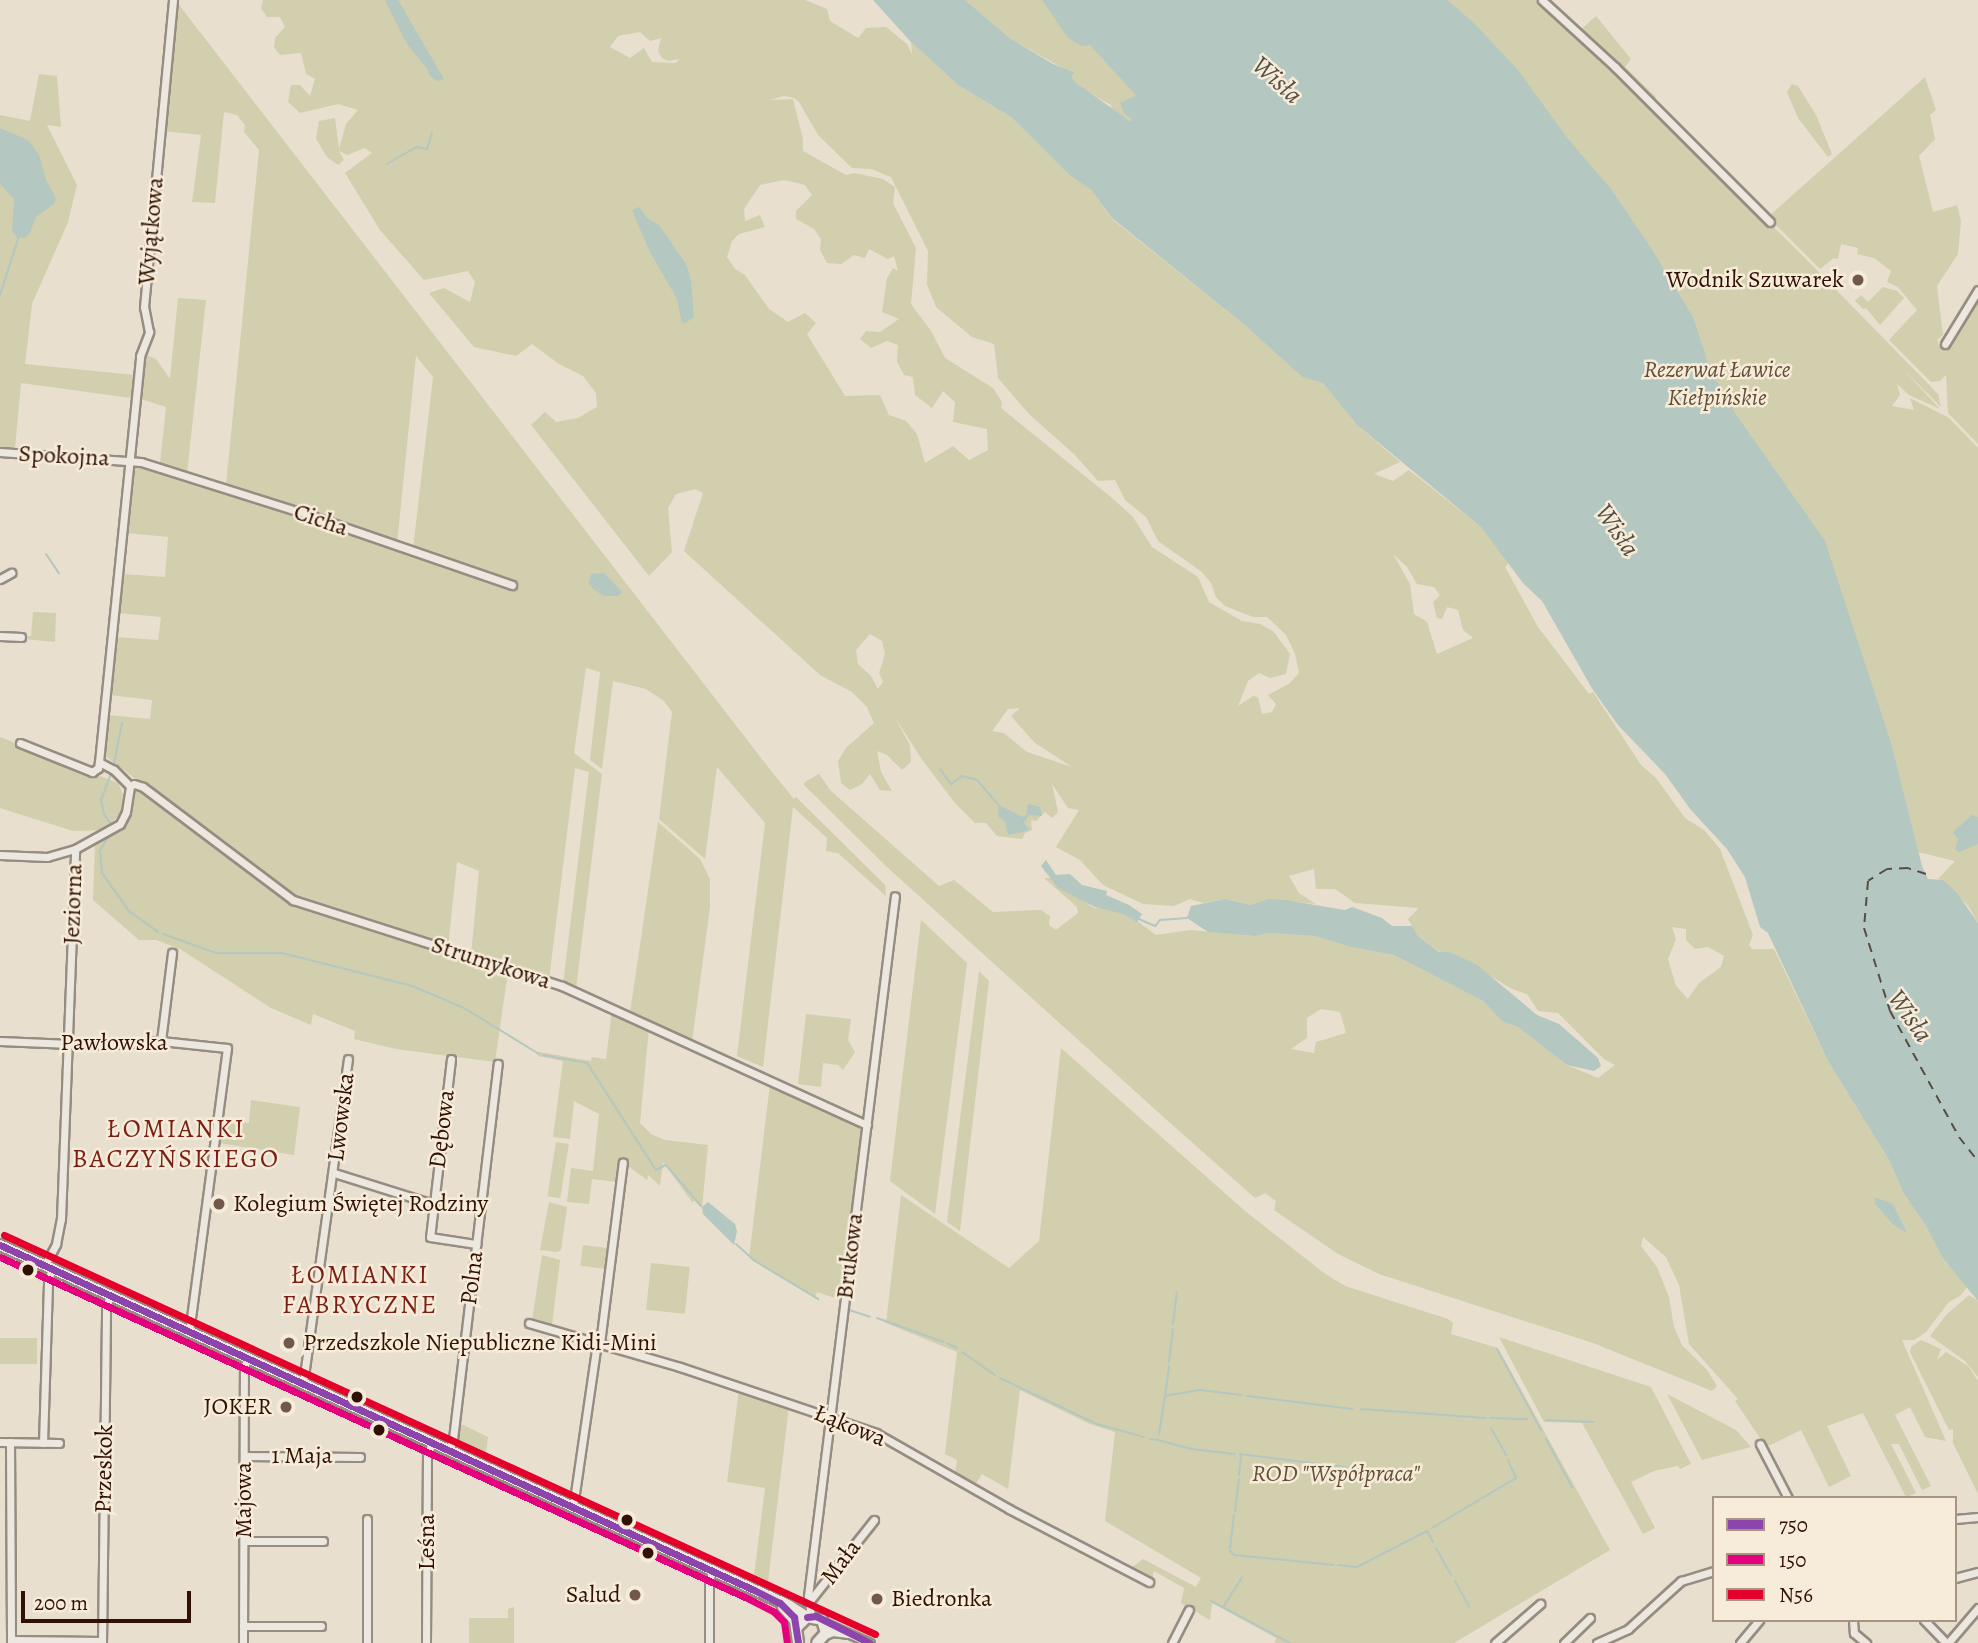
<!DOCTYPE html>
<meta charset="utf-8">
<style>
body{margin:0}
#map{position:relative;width:1978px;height:1643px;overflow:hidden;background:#e8dfce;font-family:Alegreya,serif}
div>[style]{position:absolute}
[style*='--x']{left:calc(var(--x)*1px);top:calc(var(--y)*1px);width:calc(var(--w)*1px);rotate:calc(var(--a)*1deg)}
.green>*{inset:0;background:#d1cfad;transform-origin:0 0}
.water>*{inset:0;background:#b4c7c0}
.stream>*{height:2px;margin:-1px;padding:0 1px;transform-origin:1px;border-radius:1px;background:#b4c7c0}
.ferry>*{height:2px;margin-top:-1px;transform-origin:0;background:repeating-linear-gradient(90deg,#564d43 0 9px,transparent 0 16px)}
.roads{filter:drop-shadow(2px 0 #968c81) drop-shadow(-2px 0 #968c81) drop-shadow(0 2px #968c81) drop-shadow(0 -2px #968c81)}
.street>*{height:7px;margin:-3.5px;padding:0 3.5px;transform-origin:3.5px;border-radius:3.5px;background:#ece8e0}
.secondary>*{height:10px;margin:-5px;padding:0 5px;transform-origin:5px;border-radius:5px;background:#ece8e0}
.bus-1>*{height:7px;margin:-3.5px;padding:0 3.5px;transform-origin:3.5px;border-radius:3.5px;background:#8e44ad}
.bus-2>*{height:7px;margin:-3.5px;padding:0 3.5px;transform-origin:3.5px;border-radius:3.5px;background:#e5007d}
.bus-3>*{height:7px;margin:-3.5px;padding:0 3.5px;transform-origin:3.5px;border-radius:3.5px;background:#e4002b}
.dots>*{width:19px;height:19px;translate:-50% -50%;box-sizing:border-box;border:4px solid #f7ecd9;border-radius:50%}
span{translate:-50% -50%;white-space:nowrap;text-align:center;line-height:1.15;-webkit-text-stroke:5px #f7ecd9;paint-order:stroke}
.street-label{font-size:24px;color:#301103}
.poi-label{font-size:24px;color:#301103}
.right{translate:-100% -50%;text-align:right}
.left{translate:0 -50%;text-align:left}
.park-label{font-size:24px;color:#624f35;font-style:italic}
.water-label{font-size:26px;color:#564d43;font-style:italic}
.neighbourhood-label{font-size:26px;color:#7a1f14;letter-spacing:2px}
.legend{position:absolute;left:1712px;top:1496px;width:245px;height:126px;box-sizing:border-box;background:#f7ecd9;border:2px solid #a79483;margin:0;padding:9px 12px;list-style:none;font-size:21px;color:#301103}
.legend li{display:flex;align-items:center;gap:14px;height:35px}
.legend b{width:35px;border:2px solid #a79483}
.scale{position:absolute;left:21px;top:1591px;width:170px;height:32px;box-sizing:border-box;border:4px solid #301103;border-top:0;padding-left:9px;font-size:21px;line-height:24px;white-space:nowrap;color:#301103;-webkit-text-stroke:5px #f7ecd9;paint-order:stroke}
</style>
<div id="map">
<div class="green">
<i style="clip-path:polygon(evenodd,263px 0,805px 0,827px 9px,830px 21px,858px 38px,866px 28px,886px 27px,907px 44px,912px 54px,911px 42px,958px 85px,1011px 117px,1068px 174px,1091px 190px,1112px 219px,1247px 327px,1302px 377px,1323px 383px,1357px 425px,1400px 462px,1374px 474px,1393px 481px,1409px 470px,1481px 527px,1510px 562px,1505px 567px,1538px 627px,1589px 694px,1593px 692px,1641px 765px,1656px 778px,1685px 818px,1704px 830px,1720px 849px,1753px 935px,1749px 945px,1752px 949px,1774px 949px,1828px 1061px,1889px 1160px,1904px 1194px,1926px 1226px,1942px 1257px,1967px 1287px,1960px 1296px,1949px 1302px,1926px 1332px,1914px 1340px,1902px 1340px,1946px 1441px,1925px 1437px,1910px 1407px,1895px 1415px,1931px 1486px,1922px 1490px,1899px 1444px,1891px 1444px,1916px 1493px,1906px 1497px,1863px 1413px,1827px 1426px,1851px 1476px,1829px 1487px,1801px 1430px,1766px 1447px,1735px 1401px,1738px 1399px,1689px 1344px,1679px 1285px,1666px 1257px,1643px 1237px,1641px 1246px,1657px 1267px,1669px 1297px,1674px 1327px,1682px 1345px,1707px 1370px,1717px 1386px,1712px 1391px,1593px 1343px,1379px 1274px,1338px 1254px,1274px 1210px,1276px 1201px,1265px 1193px,1255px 1198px,1169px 1122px,887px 867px,804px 785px,805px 782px,819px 774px,831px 791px,939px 886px,954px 880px,993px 912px,1041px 910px,1050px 916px,1049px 925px,1056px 930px,1078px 913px,1077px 907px,1044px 878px,1051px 878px,1094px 908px,1121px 909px,1156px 935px,1190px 930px,1256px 936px,1268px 933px,1315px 936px,1351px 947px,1394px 955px,1483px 1001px,1502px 1021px,1518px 1027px,1567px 1065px,1598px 1078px,1615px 1065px,1604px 1059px,1558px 1013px,1538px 1011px,1527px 994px,1512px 989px,1450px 952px,1440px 952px,1418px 936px,1408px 919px,1419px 908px,1355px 903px,1335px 889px,1316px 889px,1314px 869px,1289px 876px,1299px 893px,1316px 904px,1268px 899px,1251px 905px,1225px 899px,1203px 903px,1190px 899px,1174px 906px,1143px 904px,1103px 885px,1080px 860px,1056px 847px,1079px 810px,1068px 808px,1052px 784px,1058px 812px,1052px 818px,1045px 812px,1036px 821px,1031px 820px,1032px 830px,1025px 833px,1022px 839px,997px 836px,986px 823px,975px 823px,955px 803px,923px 761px,894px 716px,910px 745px,911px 762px,902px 770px,887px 755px,877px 751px,881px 772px,892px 791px,880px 790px,870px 774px,862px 784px,850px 790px,841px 783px,838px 761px,846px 748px,874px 723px,867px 707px,852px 692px,820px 675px,684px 551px,703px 493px,695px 489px,676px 494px,668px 508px,672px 552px,649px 576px,531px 425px,545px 412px,556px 422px,578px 418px,597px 407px,596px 393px,583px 376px,559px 364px,532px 344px,516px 356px,474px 347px,429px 293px,444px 288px,470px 302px,475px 282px,468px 271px,424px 280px,380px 230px,345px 173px,372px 153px,365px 148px,347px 155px,339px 151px,344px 160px,338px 165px,327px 157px,316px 139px,319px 121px,335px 118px,339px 149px,346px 124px,358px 110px,338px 104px,300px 113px,288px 102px,291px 85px,300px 85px,310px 96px,315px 79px,306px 74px,301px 53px,280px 55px,274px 47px,275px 38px,285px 27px,280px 17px,267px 17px,261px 8px,263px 0,640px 32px,650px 41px,661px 38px,658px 51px,662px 58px,668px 61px,680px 59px,675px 63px,652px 62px,644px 48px,630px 58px,610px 47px,618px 36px,640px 32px,263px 0,784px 96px,794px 98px,799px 102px,818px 135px,852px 168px,871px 169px,891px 177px,928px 251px,927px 284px,936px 307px,972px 337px,994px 344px,998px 378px,1029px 414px,1075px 455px,1098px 481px,1115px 480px,1125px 500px,1146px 517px,1158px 541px,1202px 572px,1211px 583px,1216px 597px,1225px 606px,1253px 617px,1267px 617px,1286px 635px,1295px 654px,1299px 673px,1290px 683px,1268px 695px,1276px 704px,1272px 712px,1262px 714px,1258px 697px,1253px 696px,1238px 706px,1248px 681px,1259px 673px,1270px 678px,1286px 674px,1290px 654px,1274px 632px,1260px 624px,1242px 621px,1209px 602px,1198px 577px,1152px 547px,1133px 517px,1112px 498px,1001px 408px,1002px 402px,993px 388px,945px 358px,931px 331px,911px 304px,916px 248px,893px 203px,895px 187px,883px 179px,854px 173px,846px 175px,803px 151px,803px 139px,793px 99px,770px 100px,784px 96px,263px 0,784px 180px,805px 185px,812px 195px,796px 211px,796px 219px,814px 229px,821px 239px,820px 250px,827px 263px,841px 264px,854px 255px,865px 258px,869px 249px,888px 259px,894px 256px,898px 271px,893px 268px,887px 278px,882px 312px,899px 319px,880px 332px,866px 331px,860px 339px,871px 348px,887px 341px,898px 345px,897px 362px,904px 375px,913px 377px,915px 395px,932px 408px,943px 391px,955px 402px,953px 422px,987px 429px,988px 450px,969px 460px,953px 446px,925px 463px,917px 434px,906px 421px,889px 415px,880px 395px,845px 396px,807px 334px,816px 323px,805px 313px,788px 322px,769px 309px,745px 275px,735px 269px,727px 257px,732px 241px,739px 234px,765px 227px,760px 215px,745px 221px,744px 209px,760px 185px,784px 180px,263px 0,1393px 554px,1407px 567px,1417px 584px,1434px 587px,1440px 595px,1433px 602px,1437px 618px,1442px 619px,1447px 607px,1458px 610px,1463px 630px,1473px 638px,1437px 654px,1427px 622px,1414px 614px,1410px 584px,1393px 554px,263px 0,870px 634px,882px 641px,885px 654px,879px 673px,883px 682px,878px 689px,871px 676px,858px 664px,856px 650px,870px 634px,263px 0,1020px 708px,1011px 716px,1035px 743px,1072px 767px,1027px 752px,1004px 733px,992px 731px,1008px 709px,1020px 708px,263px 0,1672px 927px,1686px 929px,1686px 940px,1695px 949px,1708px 947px,1724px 956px,1721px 967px,1699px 983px,1688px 999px,1676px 986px,1668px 959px,1676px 939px,1672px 927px,263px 0,1321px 1009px,1340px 1012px,1346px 1033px,1316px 1042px,1314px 1053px,1291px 1049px,1307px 1038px,1307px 1018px,1321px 1009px,263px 0,1875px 1197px,1893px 1204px,1908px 1234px,1892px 1224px,1875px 1204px,1875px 1197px)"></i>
<i style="clip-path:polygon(965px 0,1042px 0,1177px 84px,1131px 121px,1113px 113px,1111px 105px,1091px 94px,1084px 95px,1064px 69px,1010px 38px)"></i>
<i style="clip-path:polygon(1230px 0,1542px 0,1804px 257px,1938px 394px,1941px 407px,1902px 368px,1940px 409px,1909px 395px,1897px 384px,1900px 395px,1892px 406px,1914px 410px,1910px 398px,1949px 418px,1978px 448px,1978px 923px,1969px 907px,1943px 880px,1938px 879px,1955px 861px,1918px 852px,1892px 746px,1874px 694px)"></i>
<i style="clip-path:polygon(179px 5px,772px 772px,794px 799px,796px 797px,885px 885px,886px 896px,838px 853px,826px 851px,827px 838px,793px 807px,763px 1067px,737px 1056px,765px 823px,717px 767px,705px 859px,659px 819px,672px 712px,664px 701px,646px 689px,613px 681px,602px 769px,590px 760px,600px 672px,586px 668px,574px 753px,602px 774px,576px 989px,563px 984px,589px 772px,575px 768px,549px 980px,471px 955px,479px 871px,457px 862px,448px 948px,294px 899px,104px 755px,108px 715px,150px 719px,152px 700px,110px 695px,116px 637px,158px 640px,161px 617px,118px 613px,122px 574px,165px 577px,168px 537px,126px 533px,133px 467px,138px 465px,207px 488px,208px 485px,225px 490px,495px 584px,486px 573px,413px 549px,433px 377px,416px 356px,397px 544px,226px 485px,259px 150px,244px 132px,245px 125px,237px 115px,224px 112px,215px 203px,192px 202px,201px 135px,164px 131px)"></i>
<i style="clip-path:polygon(1596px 16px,1631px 59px,1625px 67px,1656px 97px,1652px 101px,1579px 31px)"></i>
<i style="clip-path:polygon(39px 74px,57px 76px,61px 127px,47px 125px,77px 185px,68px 222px,32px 304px,25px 364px,134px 375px,131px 398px,21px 383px,15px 448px,0 447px,0 115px,30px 121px)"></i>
<i style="clip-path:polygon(1925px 77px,1936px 110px,1930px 115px,1935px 139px,1919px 156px,1933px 212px,1957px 205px,1961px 221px,1958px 254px,1937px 286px,1943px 335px,1937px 340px,1941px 349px,1949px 349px,1978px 299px,1978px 444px,1948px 413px,1946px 375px,1940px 381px,1931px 382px,1889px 340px,1917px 310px,1898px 287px,1887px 282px,1891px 271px,1874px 258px,1857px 254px,1858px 248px,1841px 244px,1838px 259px,1834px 258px,1820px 269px,1768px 217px)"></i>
<i style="clip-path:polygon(1792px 84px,1798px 86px,1816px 115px,1832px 154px,1828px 157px,1798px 118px,1787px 92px)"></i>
<i style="clip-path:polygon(1883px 287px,1897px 291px,1904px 298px,1880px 325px,1866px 308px,1863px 309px,1855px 301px,1861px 295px,1868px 302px)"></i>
<i style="clip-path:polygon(178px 298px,206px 300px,187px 473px,160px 463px,166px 407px,141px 399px,144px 354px,156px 359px,170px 379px)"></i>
<i style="clip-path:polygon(33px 612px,56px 613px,55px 642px,24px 639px,24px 636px,31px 636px)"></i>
<i style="clip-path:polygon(0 737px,118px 783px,125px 799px,120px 815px,103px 830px,73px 831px,0 808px)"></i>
<i style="clip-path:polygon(140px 790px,292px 902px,508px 972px,495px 1062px,396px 1049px,354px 1039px,355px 1031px,313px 1014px,311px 1025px,271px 1008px,180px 949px,156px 940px,139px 940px,93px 900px,95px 844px,119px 831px,127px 822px,133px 791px)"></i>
<i style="clip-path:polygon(658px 822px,700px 859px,710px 879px,710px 907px,692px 1042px,630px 1013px)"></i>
<i style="clip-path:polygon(921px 920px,967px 963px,935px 1214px,890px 1181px)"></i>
<i style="clip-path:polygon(979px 971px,989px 981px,960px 1231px,947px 1222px)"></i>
<i style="clip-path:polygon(612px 1010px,649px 1028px,640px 1123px,651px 1134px,665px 1140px,708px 1145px,702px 1208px,695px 1201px,692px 1202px,663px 1162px,660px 1186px,648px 1175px,647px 1180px,620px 1160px,617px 1182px,592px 1179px,589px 1204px,567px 1202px,571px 1168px,593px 1171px,599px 1114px,574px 1101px,570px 1139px,553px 1137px,563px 1061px,538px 1056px,539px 1052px,591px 1061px,592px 1057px,606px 1059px)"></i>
<i style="clip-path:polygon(806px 1014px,851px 1019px,848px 1040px,855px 1052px,843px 1070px,838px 1065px,823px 1063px,821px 1087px,798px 1084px)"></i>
<i style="clip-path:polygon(1061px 1048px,1245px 1211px,1324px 1273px,1345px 1286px,1448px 1319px,1453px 1323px,1451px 1334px,1498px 1348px,1610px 1550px,1454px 1643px,1275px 1643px,1276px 1638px,1212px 1603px,1210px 1620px,1181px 1603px,1184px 1588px,1154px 1571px,1152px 1580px,1130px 1569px,1143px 1559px,1196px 1587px,1201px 1578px,1105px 1521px,1115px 1432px,1090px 1424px,1020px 1390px,1008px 1489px,982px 1474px,975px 1485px,955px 1473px,957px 1460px,945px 1454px,957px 1352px,886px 1323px,901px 1195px,1009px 1268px,1039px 1241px)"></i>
<i style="clip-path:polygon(770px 1084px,856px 1122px,862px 1130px,841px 1300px,817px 1292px,815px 1298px,749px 1258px)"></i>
<i style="clip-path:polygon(251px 1100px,300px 1107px,294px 1155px,219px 1143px,222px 1121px,249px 1123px)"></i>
<i style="left:556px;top:1142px;width:13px;height:55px;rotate:9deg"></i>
<i style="clip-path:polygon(549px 1202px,567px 1207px,561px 1250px,557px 1252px,540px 1250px)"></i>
<i style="left:583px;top:1245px;width:26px;height:21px;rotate:7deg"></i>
<i style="clip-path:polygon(542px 1255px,560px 1260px,552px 1325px,533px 1318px,533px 1314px)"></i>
<i style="left:651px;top:1263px;width:39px;height:47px;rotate:6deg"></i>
<i style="clip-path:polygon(1969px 1295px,1978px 1301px,1978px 1377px,1965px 1361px,1930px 1336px,1946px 1315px)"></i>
<i style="clip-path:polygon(1499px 1337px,1651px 1387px,1691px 1464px,1680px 1469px,1678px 1466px,1654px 1471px,1631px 1482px,1655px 1528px,1643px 1534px,1582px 1423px,1544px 1422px)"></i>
<i style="left:0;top:1338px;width:37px;height:26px"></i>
<i style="clip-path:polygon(1921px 1340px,1941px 1349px,1937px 1360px,1946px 1352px,1968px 1366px,1978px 1381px,1978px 1494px,1953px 1443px,1953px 1429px,1949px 1430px,1910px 1352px,1911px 1347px)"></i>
<i style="clip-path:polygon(739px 1390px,789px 1406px,768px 1582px,754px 1576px,765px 1488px,727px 1482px)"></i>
<i style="clip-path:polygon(1667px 1394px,1736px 1430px,1751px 1447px,1702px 1460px)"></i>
<i style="clip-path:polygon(459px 1423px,488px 1437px,486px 1453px,457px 1440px)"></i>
<i style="clip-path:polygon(514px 1607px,514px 1643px,469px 1643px,469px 1618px,508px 1618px,508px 1609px)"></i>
</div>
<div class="water">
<i style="clip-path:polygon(385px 0,398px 0,444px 79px,437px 81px,430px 76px,427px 69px,407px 44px)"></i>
<i style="clip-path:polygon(873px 0,965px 0,1010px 38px,1053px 64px,1075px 73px,1071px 77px,1076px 83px,1130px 121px,1132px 119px,1124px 113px,1120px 103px,1136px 95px,1090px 45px,1082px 46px,1068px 38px,1042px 0,1447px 0,1474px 23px,1517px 69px,1568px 139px,1611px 189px,1651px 248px,1693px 317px,1710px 369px,1735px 413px,1825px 541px,1892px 746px,1922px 866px,1928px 879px,1943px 880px,1957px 893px,1978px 923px,1978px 1301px,1942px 1257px,1926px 1226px,1904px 1194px,1889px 1160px,1828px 1061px,1768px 933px,1760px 927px,1745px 877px,1727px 849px,1691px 810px,1665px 774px,1618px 725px,1593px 690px,1542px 601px,1523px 583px,1481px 527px,1357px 425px,1323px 383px,1302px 377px,1247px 327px,1112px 218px,1091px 190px,1068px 174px,1011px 117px,958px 85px,911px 42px)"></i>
<i style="clip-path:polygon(0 128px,28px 140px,39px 155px,46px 180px,56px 198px,54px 204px,36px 217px,30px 233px,24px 238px,17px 238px,12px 231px,14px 199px,0 184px)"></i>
<i style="clip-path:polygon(639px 207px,647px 218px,659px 225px,686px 264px,691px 280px,694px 317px,687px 322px,682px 323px,677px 299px,649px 250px,632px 210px)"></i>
<i style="clip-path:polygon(604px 573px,622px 592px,618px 596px,604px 596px,593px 589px,589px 583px,591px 574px)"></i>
<i style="clip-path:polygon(1028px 804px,1040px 807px,1042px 816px,1029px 815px,1024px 823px,1030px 830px,1008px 835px,1005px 822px,998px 816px,999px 805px,1023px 817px,1026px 815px)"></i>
<i style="clip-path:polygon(1972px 815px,1978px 817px,1978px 844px,1959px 852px,1955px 849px,1958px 840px,1953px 832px)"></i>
<i style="clip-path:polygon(1046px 860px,1056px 875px,1070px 874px,1082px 885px,1107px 891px,1106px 895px,1129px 905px,1142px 914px,1137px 922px,1124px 914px,1095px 907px,1058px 888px,1041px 866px)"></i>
<i style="clip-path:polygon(1225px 899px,1251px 905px,1268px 899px,1285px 900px,1345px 910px,1352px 907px,1382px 918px,1392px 926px,1412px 926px,1418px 936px,1439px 952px,1450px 952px,1477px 965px,1537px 1015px,1559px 1024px,1598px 1058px,1601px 1066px,1594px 1071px,1567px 1065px,1518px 1027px,1502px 1021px,1483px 1001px,1394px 955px,1351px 947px,1315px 936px,1268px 933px,1256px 936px,1208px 932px,1187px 918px,1191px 906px)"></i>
<i style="clip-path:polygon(1875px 1197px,1893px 1204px,1908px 1234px,1892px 1224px,1875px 1204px)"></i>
<i style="clip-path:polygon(708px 1202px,735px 1224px,737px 1231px,734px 1245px,703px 1214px,702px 1207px)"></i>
</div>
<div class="stream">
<i style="--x:387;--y:164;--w:34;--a:-30"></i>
<i style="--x:417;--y:147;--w:10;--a:11"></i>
<i style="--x:427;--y:149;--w:17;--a:-73"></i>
<i style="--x:0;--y:295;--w:59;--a:-72.2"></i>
<i style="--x:46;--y:554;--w:23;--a:56"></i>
<i style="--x:114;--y:764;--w:42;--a:-79"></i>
<i style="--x:940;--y:769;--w:19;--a:54"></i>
<i style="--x:951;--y:784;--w:14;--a:-36"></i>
<i style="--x:962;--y:776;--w:16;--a:15"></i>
<i style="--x:977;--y:780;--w:33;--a:49"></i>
<i style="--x:111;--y:824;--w:12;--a:-125"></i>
<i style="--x:104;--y:814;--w:14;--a:-102"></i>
<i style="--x:101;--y:800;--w:30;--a:-69"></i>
<i style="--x:117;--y:832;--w:14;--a:144"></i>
<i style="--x:106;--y:840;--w:13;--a:119"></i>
<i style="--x:100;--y:851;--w:22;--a:85"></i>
<i style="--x:102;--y:873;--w:47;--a:54.6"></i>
<i style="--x:129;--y:911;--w:36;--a:36"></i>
<i style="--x:1139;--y:919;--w:17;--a:24"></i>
<i style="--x:1155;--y:926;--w:8;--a:-50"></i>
<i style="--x:1160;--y:920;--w:27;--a:-4"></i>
<i style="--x:163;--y:934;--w:56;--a:19.7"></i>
<i style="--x:216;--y:953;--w:66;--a:0"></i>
<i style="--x:282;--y:953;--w:134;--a:14.2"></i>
<i style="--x:412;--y:986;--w:56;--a:22.9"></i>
<i style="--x:464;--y:1008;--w:88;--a:31.5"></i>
<i style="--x:543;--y:1055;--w:45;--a:10.3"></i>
<i style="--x:587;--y:1063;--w:127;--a:57.2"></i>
<i style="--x:656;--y:1170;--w:11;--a:-27"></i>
<i style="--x:666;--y:1165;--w:54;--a:49.5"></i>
<i style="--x:736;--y:1244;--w:25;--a:42"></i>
<i style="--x:755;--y:1261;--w:74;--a:31.1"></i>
<i style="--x:846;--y:1309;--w:25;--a:18"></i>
<i style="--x:877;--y:1318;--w:71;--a:19.7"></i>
<i style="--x:1173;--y:1324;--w:32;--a:-83"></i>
<i style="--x:947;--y:1343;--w:11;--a:27"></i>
<i style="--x:1497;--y:1349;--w:92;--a:61.5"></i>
<i style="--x:962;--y:1352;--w:40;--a:34.9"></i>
<i style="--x:1169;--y:1362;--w:33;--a:-83"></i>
<i style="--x:1000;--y:1378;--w:107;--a:25.4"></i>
<i style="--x:1097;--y:1424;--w:49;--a:15.5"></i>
<i style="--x:1165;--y:1396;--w:30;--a:-82"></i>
<i style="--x:1247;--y:1396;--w:106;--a:7.1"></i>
<i style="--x:1361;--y:1409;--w:125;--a:4.1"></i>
<i style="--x:1490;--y:1418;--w:37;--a:2"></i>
<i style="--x:1546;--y:1420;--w:47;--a:2.4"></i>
<i style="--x:1491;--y:1428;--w:31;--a:61"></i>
<i style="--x:1159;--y:1434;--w:38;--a:-81"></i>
<i style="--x:1165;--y:1396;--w:36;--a:-10"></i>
<i style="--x:1200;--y:1390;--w:42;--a:6.8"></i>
<i style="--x:1150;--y:1439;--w:8;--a:7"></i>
<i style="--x:1546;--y:1439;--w:55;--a:61.6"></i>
<i style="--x:1158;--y:1440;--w:34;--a:15"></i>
<i style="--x:1191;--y:1449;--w:44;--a:6.5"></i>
<i style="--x:1240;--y:1454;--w:154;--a:7.1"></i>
<i style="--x:1401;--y:1474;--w:11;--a:0"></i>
<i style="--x:1239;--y:1475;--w:20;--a:-84"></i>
<i style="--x:1235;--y:1511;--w:32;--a:-83"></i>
<i style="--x:1432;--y:1528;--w:98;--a:-30.8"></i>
<i style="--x:1516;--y:1478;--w:20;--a:-114"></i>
<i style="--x:1230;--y:1548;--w:33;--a:-83"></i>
<i style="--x:1436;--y:1548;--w:31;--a:61"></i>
<i style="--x:1230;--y:1551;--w:6;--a:45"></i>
<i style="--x:1234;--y:1555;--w:100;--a:5.7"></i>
<i style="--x:1338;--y:1565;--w:19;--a:6"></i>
<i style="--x:1357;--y:1567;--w:79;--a:-27.2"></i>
<i style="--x:1427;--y:1531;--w:13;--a:61"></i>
<i style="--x:1455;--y:1581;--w:29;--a:61"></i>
<i style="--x:1211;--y:1601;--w:89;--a:28"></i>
<i style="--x:1224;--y:1606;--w:34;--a:-58"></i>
</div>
<div class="ferry">
<i style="--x:1926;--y:874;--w:19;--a:-162"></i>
<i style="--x:1908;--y:868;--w:21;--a:177"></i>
<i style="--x:1887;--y:869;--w:22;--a:148"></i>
<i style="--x:1868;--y:881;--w:47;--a:94.9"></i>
<i style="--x:1864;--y:928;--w:87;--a:72.6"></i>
<i style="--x:1890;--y:1011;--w:144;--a:61.3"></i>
<i style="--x:1959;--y:1137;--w:31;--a:52"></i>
</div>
<div class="roads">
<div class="street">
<i style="--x:1542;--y:0;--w:99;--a:42.5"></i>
<i style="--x:1615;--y:67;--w:219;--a:45"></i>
<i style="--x:1945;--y:344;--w:63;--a:-58.6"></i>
<i style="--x:0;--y:452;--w:141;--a:4.1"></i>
<i style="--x:141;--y:462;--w:173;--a:17.5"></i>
<i style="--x:306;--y:514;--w:218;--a:19"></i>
<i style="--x:0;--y:579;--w:13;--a:-29"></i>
<i style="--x:0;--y:636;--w:21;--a:3"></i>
<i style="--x:20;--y:743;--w:78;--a:21.9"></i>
<i style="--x:92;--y:772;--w:7;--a:-34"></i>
<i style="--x:98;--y:768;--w:6;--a:-81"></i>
<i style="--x:130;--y:786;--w:4;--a:-27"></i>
<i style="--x:134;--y:784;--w:9;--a:18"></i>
<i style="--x:143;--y:787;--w:188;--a:37"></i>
<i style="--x:293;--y:900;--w:282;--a:17.7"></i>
<i style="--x:562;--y:986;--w:335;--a:24.5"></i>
<i style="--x:0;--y:855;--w:47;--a:2.4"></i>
<i style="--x:47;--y:857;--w:29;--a:-16"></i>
<i style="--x:0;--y:1041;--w:94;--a:2.4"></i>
<i style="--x:94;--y:1045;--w:67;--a:-3.4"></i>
<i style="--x:161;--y:1041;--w:66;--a:6.1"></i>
<i style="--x:227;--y:1048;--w:286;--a:97.6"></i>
<i style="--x:161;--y:1041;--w:89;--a:-82.9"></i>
<i style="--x:451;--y:1059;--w:179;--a:96.7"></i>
<i style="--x:430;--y:1237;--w:47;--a:8.7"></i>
<i style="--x:334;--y:1173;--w:104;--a:17.4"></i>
<i style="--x:45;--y:1265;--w:24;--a:-62"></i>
<i style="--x:56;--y:1244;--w:25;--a:-79"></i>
<i style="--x:61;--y:1219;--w:370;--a:-87.8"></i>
<i style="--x:75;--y:849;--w:51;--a:-29.1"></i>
<i style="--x:120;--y:824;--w:13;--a:-63"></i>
<i style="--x:126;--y:812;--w:26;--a:-81"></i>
<i style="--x:130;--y:786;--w:23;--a:-135"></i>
<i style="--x:114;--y:770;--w:17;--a:-152"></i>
<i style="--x:99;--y:762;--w:408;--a:-84.2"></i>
<i style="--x:140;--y:356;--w:26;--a:-69"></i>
<i style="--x:149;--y:332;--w:25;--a:-101"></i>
<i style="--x:144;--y:307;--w:308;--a:-84.6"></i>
<i style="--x:529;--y:1323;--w:157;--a:16.2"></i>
<i style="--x:680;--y:1367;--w:207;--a:18.6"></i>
<i style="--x:876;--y:1433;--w:153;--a:29.7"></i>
<i style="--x:1009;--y:1509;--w:158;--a:27.5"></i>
<i style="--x:600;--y:1343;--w:182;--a:-82.8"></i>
<i style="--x:303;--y:1383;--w:327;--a:-82.1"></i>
<i style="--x:0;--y:1442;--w:59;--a:1"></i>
<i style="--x:10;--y:1442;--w:201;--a:89.7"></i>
<i style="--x:43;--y:1443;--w:162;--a:-88.2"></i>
<i style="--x:48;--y:1281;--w:14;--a:-73"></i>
<i style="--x:1760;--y:1444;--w:61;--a:62.6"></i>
<i style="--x:449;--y:1450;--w:12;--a:-70"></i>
<i style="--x:453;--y:1439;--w:378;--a:-83.2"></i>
<i style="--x:244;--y:1456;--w:116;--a:0.5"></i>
<i style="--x:573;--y:1507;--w:167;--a:-81.7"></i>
<i style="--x:367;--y:1519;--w:124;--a:90"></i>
<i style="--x:1955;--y:1519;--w:23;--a:-5"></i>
<i style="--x:244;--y:1541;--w:79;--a:0"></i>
<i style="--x:1955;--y:1578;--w:24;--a:-15"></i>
<i style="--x:808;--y:1603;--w:106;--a:-51.5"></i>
<i style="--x:811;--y:1616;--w:20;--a:-99"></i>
<i style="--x:808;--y:1596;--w:705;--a:-82.92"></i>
<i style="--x:1853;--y:1620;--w:13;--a:86"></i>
<i style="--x:1854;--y:1633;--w:16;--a:40"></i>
<i style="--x:1924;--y:1620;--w:32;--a:46"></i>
<i style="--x:825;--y:1623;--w:49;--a:24"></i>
<i style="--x:243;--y:1626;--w:78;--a:0"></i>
<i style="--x:825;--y:1635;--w:9;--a:-21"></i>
<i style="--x:833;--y:1632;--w:15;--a:8"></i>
<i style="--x:11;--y:1640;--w:91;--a:0.6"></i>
<i style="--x:102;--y:1643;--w:335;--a:-89.3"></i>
<i style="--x:106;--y:1308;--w:14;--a:-73"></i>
<i style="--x:243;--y:1643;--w:276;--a:-89.8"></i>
<i style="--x:244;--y:1367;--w:10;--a:-66"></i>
<i style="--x:426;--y:1643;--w:186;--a:-89.7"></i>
<i style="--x:427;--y:1457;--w:16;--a:-72"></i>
<i style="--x:709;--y:1643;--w:62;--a:-90"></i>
<i style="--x:709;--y:1581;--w:10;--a:-73"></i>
<i style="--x:1172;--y:1643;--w:37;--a:-63"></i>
<i style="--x:1495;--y:1643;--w:60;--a:-40.9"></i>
<i style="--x:1564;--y:1643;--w:36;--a:-44"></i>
<i style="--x:1597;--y:1643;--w:34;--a:-24"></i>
<i style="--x:1628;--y:1629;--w:72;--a:-42.2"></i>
<i style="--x:1681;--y:1581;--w:34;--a:-17"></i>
<i style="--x:1740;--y:1643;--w:30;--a:-50"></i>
<i style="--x:1948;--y:1643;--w:46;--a:-49.4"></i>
</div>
<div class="secondary">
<i style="--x:0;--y:1245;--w:866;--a:24.55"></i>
<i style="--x:788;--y:1605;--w:22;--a:32"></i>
<i style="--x:783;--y:1607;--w:18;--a:49"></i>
<i style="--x:795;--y:1621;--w:22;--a:82"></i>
<i style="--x:797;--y:1627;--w:14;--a:-45"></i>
<i style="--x:807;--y:1617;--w:15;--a:11"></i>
<i style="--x:822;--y:1620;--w:14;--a:73"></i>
<i style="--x:826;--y:1633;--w:13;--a:132"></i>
</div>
</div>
<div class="bus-1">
<i style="--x:0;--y:1245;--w:829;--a:24.59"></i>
<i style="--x:754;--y:1590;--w:29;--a:27"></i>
<i style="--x:780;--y:1603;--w:20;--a:45"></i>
<i style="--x:794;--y:1617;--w:26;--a:81"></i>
<i style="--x:807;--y:1617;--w:9;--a:-6"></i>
<i style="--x:816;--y:1616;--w:60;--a:26.6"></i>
</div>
<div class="bus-2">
<i style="--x:0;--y:1257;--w:823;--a:24.54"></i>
<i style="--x:749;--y:1599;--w:28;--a:27"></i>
<i style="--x:774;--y:1612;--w:14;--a:45"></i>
<i style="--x:784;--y:1622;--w:21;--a:82"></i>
</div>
<div class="bus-3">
<i style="--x:4;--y:1235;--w:958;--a:24.61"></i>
</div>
<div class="dots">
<i style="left:1858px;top:280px;background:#70594a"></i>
<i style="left:219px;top:1204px;background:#70594a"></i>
<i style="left:28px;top:1270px;background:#301103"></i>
<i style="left:289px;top:1343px;background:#70594a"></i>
<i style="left:357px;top:1397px;background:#301103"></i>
<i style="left:286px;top:1407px;background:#70594a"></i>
<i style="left:379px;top:1430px;background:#301103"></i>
<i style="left:627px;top:1520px;background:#301103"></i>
<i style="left:648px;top:1553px;background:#301103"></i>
<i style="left:635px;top:1595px;background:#70594a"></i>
<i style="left:877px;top:1599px;background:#70594a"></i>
</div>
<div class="street-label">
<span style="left:151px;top:231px;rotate:-85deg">Wyjątkowa</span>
<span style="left:64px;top:456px;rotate:3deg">Spokojna</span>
<span style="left:321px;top:520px;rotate:19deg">Cicha</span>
<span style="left:73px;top:904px;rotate:-88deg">Jeziorna</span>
<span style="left:491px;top:963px;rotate:18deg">Strumykowa</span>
<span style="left:114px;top:1043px">Pawłowska</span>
<span style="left:341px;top:1117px;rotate:-83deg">Lwowska</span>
<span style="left:442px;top:1129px;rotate:-83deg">Dębowa</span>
<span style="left:850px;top:1256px;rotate:-83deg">Brukowa</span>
<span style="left:472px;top:1278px;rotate:-83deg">Polna</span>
<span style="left:850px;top:1426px;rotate:22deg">Łąkowa</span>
<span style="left:302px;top:1456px">1 Maja</span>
<span style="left:104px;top:1469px;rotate:-89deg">Przeskok</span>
<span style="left:244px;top:1500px;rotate:-90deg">Majowa</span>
<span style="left:427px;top:1542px;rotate:-90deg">Leśna</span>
<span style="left:841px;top:1562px;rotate:-53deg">Mała</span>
</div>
<div class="poi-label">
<span class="right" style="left:1844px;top:280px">Wodnik Szuwarek</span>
<span class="left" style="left:233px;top:1204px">Kolegium Świętej Rodziny</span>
<span class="left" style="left:303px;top:1343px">Przedszkole Niepubliczne Kidi-Mini</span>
<span class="right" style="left:272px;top:1407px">JOKER</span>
<span class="right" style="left:621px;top:1595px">Salud</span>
<span class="left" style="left:891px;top:1599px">Biedronka</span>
</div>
<div class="park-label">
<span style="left:1717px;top:384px">Rezerwat Ławice<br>Kiełpińskie</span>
<span style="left:1336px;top:1474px">ROD "Współpraca"</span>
</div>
<div class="water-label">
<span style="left:1277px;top:80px;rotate:42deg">Wisła</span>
<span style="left:1617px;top:530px;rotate:56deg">Wisła</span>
<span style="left:1910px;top:1016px;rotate:55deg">Wisła</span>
</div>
<div class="neighbourhood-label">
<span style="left:176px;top:1144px">ŁOMIANKI<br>BACZYŃSKIEGO</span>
<span style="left:360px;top:1290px">ŁOMIANKI<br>FABRYCZNE</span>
</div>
<ul class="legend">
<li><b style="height:9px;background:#8e44ad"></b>750</li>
<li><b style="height:9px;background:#e5007d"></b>150</li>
<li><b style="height:9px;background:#e4002b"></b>N56</li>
</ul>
<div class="scale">200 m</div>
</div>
